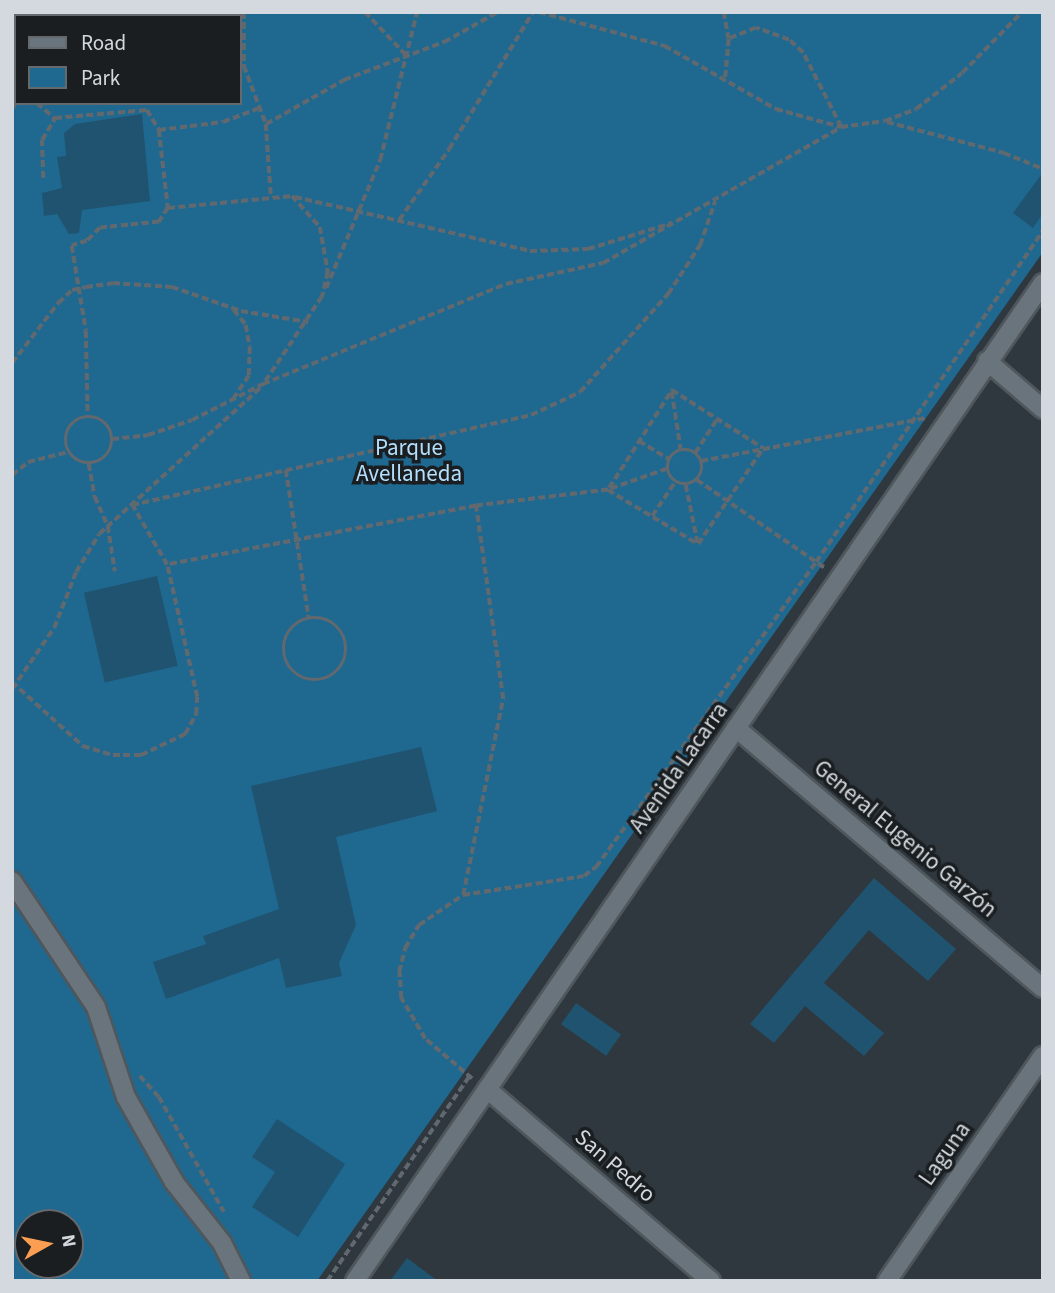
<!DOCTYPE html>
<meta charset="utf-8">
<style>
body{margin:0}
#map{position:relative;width:1055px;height:1293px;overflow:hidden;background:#2e383e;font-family:"Source Sans 3",sans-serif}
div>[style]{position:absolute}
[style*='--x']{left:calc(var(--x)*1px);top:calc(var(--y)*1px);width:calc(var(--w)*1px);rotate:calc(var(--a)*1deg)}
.green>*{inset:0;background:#1f6890}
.building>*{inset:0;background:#1f5370;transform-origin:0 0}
.path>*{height:3.5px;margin-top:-1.75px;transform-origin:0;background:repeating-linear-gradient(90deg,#61696f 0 7px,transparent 0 10.5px)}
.path>.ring{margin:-1.75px;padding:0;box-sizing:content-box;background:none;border:3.5px solid #61696f;border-radius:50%}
.roads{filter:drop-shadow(2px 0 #4f575c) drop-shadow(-2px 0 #4f575c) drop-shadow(0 2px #4f575c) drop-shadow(0 -2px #4f575c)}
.minor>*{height:18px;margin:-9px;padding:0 9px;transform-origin:9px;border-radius:9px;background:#69747c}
span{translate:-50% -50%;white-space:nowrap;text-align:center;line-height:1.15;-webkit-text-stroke:7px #1a1e21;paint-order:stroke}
.park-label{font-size:23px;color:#b3dffc}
.street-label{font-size:23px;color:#d3d9de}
.frame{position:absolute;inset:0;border:14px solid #d3d9de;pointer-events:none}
.legend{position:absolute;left:14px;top:14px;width:228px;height:91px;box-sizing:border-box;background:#1a1e21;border:2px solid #64696d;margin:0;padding:9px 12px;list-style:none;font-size:21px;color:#d3d9de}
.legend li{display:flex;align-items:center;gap:14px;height:35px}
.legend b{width:35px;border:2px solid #64696d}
.north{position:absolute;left:14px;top:1209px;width:70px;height:70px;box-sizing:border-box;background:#1a1e21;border:2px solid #64696d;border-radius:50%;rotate:81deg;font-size:19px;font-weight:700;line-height:28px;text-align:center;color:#d3d9de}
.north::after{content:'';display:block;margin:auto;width:24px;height:32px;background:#fb9e52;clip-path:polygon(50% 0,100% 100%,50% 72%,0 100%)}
</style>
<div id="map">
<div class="green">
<i style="clip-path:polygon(evenodd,12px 12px,1043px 12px,1043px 252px,317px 1281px,12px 1281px,12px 12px,16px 16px,240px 16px,240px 103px,16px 103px,16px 16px,12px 12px,28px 1223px,70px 1223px,70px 1265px,28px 1265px,28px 1223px)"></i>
</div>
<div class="building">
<i style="clip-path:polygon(142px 114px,150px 201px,82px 210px,79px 233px,69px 234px,57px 214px,44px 216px,42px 193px,62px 188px,57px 157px,66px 156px,64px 133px,75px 124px)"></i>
<i style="clip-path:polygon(1043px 172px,1043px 213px,1033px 228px,1013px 213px)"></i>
<i style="left:157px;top:576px;width:92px;height:75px;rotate:77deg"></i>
<i style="clip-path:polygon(421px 747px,437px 811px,336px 837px,356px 925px,339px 963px,342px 976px,286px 988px,279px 958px,166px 999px,153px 962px,206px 944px,203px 936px,279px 909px,251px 786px)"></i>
<i style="clip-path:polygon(874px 878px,956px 949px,928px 981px,869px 930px,824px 983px,884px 1033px,864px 1056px,805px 1006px,774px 1043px,750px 1024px)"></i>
<i style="left:576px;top:1003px;width:55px;height:26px;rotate:35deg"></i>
<i style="clip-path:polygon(277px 1119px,345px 1164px,298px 1237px,252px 1207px,275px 1172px,252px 1157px)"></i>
<i style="clip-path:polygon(407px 1258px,438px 1281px,390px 1281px)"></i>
</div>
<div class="path">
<i style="--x:17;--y:12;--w:4;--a:76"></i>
<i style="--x:244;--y:12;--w:54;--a:90"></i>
<i style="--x:244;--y:66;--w:62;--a:69.2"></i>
<i style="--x:266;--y:124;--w:72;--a:86"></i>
<i style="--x:365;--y:12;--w:61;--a:46.3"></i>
<i style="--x:539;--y:12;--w:131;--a:15.1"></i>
<i style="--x:665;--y:46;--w:128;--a:29.6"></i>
<i style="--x:776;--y:109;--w:67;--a:15.5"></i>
<i style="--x:841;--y:127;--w:44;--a:-7.8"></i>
<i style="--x:885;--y:121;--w:33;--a:-21"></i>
<i style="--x:916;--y:109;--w:58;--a:-38"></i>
<i style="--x:962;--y:73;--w:86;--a:-45.5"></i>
<i style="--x:724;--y:12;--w:27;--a:80"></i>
<i style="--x:729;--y:39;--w:43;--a:95.3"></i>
<i style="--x:37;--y:103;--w:23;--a:41"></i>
<i style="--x:12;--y:109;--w:8;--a:-60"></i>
<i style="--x:887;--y:122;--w:121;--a:14.8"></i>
<i style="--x:1004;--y:153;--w:42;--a:22.3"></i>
<i style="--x:266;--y:124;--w:90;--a:-29.4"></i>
<i style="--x:344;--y:80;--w:107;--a:-20.8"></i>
<i style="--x:444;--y:42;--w:62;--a:-29.1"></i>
<i style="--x:159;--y:130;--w:64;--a:-7.1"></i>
<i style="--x:223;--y:122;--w:39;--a:-21"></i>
<i style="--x:43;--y:178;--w:38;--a:-92"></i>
<i style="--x:42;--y:140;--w:26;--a:-59"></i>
<i style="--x:55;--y:118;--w:92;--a:-5"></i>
<i style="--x:147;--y:110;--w:23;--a:59"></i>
<i style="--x:159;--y:130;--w:79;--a:83.4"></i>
<i style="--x:168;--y:208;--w:17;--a:123"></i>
<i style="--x:159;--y:222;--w:59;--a:174.2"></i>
<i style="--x:100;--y:228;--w:18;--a:135"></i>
<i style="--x:87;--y:241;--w:16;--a:162"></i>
<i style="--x:72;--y:246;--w:86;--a:80.6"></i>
<i style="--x:86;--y:331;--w:85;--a:88.7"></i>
<i style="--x:295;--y:197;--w:241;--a:12.9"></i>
<i style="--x:530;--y:251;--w:58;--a:-2"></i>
<i style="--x:588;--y:249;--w:88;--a:-17.2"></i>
<i style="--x:168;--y:208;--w:125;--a:-5.5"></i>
<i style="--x:292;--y:196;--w:42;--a:47.9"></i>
<i style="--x:320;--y:227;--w:46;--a:79.9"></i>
<i style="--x:328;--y:272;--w:26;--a:103"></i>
<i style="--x:322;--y:297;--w:102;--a:123.8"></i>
<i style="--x:399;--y:220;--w:87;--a:-54.8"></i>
<i style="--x:449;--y:149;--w:161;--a:-58.5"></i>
<i style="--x:326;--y:288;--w:139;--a:-67.1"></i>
<i style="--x:380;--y:160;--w:153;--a:-76"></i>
<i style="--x:234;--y:310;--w:19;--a:51"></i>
<i style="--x:246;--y:325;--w:22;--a:80"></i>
<i style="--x:250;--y:347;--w:29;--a:92"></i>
<i style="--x:249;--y:376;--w:27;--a:124"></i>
<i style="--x:12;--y:363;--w:76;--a:-52.5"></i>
<i style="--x:58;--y:303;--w:19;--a:-43"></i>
<i style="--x:72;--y:290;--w:14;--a:-12"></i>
<i style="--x:86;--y:287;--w:27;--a:-8"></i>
<i style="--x:113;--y:283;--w:59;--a:3.9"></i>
<i style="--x:172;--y:287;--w:73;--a:19.2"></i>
<i style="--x:241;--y:311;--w:68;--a:9.3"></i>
<i style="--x:672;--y:390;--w:108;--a:32.5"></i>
<i style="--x:672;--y:392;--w:59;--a:81.2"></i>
<i class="ring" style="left:66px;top:417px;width:42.5px;height:42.5px"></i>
<i style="--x:112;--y:439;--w:36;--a:-6"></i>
<i style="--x:148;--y:435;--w:46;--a:-18.8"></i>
<i style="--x:192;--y:420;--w:80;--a:-26.9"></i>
<i style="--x:263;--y:384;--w:263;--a:-22.4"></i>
<i style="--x:506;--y:284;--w:99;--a:-12.2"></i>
<i style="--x:603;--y:263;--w:274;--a:-29.7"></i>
<i style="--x:841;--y:127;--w:83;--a:-117.2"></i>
<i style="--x:803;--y:53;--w:19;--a:-137"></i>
<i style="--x:789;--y:40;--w:35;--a:-160"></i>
<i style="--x:756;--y:28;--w:29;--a:158"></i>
<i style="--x:639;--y:441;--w:35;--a:31"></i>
<i class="ring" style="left:668px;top:450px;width:30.5px;height:30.5px"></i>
<i style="--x:695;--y:453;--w:40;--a:-57.1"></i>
<i style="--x:701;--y:461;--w:229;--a:-10.8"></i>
<i style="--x:89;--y:464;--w:34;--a:80"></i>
<i style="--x:95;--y:497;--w:32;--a:66"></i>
<i style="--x:108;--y:526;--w:46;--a:81.2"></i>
<i style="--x:667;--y:469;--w:63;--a:160.4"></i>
<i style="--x:608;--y:490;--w:133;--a:173.1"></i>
<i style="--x:476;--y:506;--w:315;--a:169.2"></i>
<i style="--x:167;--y:565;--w:69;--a:-120.3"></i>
<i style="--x:132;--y:505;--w:409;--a:-12.7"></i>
<i style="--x:531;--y:415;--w:54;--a:-25.1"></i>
<i style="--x:580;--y:392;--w:132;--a:-48.1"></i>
<i style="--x:668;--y:294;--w:59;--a:-56.9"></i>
<i style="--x:700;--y:245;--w:46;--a:-71.2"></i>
<i style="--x:286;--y:470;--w:150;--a:81.2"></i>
<i style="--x:12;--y:475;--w:21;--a:-39"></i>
<i style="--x:28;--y:462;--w:41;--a:-14"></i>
<i style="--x:697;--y:480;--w:155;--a:34.5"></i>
<i style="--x:686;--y:485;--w:60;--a:78.5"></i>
<i style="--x:609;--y:488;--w:117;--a:-57.3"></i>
<i style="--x:608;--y:490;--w:105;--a:31"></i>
<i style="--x:652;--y:516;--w:41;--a:-55.9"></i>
<i style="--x:698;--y:544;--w:114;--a:-55.8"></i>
<i class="ring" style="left:284px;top:618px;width:58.5px;height:58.5px"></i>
<i style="--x:12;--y:682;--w:96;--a:42"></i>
<i style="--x:83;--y:746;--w:31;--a:17"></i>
<i style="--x:113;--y:755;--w:28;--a:0"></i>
<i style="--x:141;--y:755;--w:49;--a:-25.5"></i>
<i style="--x:185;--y:734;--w:23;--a:-61"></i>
<i style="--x:196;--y:714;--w:17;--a:-87"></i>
<i style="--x:197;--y:697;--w:135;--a:-102.8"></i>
<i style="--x:12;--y:689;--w:74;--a:-55.5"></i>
<i style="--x:54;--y:628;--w:60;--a:-68.6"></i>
<i style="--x:76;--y:572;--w:44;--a:-58.8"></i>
<i style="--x:99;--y:534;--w:217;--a:-42.2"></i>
<i style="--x:463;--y:895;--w:200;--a:-78.5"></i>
<i style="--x:503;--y:699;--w:195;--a:-98"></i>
<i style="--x:140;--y:1076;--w:28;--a:48"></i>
<i style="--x:159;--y:1097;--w:132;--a:60.5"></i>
<i style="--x:472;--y:1079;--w:62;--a:-139.6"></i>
<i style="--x:425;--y:1039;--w:48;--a:-120.3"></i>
<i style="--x:401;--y:998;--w:26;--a:-94"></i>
<i style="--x:399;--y:972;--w:25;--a:-76"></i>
<i style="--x:405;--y:948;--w:27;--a:-59"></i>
<i style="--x:419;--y:925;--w:53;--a:-34.3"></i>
<i style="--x:463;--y:895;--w:122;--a:-8.9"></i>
<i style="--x:584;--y:876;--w:15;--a:-37"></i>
<i style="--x:596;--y:867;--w:376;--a:-54.2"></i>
<i style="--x:816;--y:562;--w:402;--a:-55.6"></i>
<i style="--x:327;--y:1281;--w:249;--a:-55.2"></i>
</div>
<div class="roads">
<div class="minor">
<i style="--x:987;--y:361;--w:74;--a:40.6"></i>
<i style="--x:736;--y:728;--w:402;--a:40.3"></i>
<i style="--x:12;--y:881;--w:151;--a:56.3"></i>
<i style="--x:96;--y:1007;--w:95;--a:71.6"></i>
<i style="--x:126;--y:1097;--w:98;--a:60.5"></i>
<i style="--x:174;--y:1182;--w:78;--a:51.8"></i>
<i style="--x:222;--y:1243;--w:42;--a:63.4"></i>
<i style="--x:487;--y:1089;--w:295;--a:40.6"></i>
<i style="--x:355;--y:1281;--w:1212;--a:-55.42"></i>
<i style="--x:887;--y:1281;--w:274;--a:-55.3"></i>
</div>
</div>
<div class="park-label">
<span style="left:409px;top:461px">Parque<br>Avellaneda</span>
</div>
<div class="street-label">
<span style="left:679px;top:768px;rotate:-55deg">Avenida Lacarra</span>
<span style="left:905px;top:839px;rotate:40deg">General Eugenio Garzón</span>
<span style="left:945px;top:1154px;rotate:-55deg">Laguna</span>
<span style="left:615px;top:1166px;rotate:41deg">San Pedro</span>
</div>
<div class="frame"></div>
<ul class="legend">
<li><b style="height:9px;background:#69747c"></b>Road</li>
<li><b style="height:19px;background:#1f6890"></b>Park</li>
</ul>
<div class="north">N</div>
</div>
